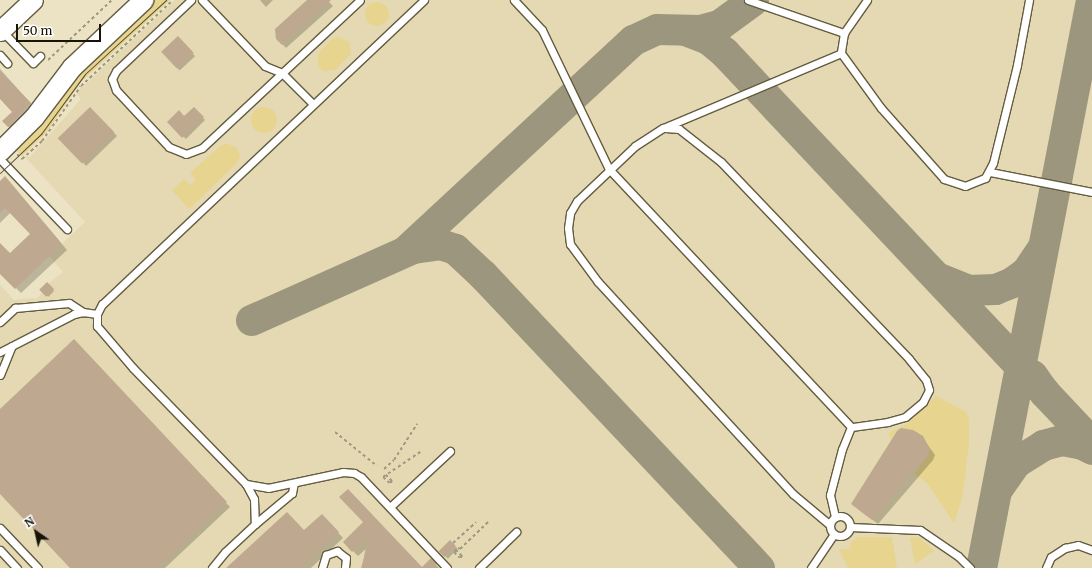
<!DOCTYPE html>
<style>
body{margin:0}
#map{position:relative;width:1092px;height:568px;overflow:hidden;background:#ebe3c3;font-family:Merriweather,serif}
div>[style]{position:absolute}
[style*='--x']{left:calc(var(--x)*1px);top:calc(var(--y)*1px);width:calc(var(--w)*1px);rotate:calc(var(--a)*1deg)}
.built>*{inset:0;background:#e4d9b2}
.green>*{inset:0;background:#e7d48e}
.round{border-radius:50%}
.shadow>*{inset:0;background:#0003;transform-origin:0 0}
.taxiway>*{height:31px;margin:-15.5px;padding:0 15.5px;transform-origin:15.5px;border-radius:15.5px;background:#9c967e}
.building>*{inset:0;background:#bfa890;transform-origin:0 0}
.path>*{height:2px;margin-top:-1px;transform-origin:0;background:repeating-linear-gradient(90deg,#9f9880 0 3px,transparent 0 6px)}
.roads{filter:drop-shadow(1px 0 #645c40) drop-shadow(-1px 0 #645c40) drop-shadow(0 1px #645c40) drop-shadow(0 -1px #645c40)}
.service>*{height:7px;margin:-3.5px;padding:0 3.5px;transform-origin:3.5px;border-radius:3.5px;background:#fff}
.service>.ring{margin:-3.5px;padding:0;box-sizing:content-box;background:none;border:7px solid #fff;border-radius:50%}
.secondary>*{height:19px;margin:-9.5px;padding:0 9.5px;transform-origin:9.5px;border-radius:9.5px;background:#fff}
.tram>*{height:1px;margin:-0.5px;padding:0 0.5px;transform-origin:0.5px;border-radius:0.5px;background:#4e4a39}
.path-bridge>*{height:2px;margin-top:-1px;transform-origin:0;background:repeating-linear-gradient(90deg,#9f9880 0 3px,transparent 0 6px)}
span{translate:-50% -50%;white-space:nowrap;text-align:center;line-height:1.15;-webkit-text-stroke:3.5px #fff;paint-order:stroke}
.north{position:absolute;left:16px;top:512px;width:40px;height:40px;-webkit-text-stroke:3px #fff;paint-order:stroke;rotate:326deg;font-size:11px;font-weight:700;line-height:16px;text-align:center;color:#161307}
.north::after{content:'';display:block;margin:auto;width:14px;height:18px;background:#161307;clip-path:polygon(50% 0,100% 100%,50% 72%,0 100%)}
.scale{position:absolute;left:16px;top:24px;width:85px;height:18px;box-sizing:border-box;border:2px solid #161307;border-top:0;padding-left:5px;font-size:12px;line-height:14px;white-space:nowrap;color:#161307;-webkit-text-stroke:3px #fff;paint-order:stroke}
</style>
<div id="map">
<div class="built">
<i style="clip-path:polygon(175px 0,1092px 0,1092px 568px,0 568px,0 285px,14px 300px,37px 298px,42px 293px,40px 290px,63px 272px,49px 256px,85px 222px,24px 156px,30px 157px,81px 99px,76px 93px)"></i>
</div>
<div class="green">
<i style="clip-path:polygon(151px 0,170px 0,81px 82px,46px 133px,22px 156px,15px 149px,64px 85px)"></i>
<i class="round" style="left:365px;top:2px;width:24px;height:24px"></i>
<i style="clip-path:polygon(338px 37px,349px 42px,351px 54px,335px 70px,323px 71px,318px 66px,318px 54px,331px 40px)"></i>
<i class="round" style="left:251px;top:107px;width:26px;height:26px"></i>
<i style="clip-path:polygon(226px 143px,237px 148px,240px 156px,237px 163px,189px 209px,172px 190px,184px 179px,190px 185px,196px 180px,190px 173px,219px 147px)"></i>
<i style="clip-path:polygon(936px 396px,966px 412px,969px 419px,969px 443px,962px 498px,954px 523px,927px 483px,914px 474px,928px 455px,928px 443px,913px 430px,901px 428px,891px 439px,888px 433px,908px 423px)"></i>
<i style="clip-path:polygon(858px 537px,892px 537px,897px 568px,848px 568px,839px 550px,850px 548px,850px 543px)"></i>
<i style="clip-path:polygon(919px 537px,934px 551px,915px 564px,910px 538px)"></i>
</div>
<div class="shadow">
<i style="clip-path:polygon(260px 0,273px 0,266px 7px)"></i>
<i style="clip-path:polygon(308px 0,327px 0,333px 6px,286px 48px,277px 38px)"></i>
<i style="left:178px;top:38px;width:25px;height:21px;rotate:47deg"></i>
<i style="clip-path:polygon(0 69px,35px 108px,13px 131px,3px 121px,13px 112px,0 98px)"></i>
<i style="left:90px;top:108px;width:39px;height:43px;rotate:46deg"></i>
<i style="clip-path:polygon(194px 109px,205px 120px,186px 139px,168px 122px,185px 118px)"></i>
<i style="clip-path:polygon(5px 177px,67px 250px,21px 293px,0 272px,0 245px,10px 255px,32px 234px,11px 212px,0 223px,0 182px)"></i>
<i style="left:47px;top:284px;width:10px;height:8px;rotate:45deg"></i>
<i style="clip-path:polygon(74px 341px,230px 507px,165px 568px,71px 568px,0 493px,0 410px)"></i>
<i style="clip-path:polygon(922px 437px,935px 455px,933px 460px,878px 524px,858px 509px)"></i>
<i style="clip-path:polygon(322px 515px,343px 538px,311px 568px,227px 568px,304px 531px)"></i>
<i style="clip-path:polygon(365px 522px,422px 568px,431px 560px,439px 568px,361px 568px,367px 548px,358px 556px,344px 542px)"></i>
<i style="left:450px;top:541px;width:11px;height:14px;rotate:45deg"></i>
</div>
<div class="taxiway">
<i style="--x:685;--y:30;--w:25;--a:21"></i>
<i style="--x:708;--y:39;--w:21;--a:39"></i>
<i style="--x:724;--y:52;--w:467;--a:46.7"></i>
<i style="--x:405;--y:251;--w:311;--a:-42.8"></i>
<i style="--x:633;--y:40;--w:26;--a:-25"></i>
<i style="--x:657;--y:29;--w:43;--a:1.3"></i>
<i style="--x:700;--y:30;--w:20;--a:-15"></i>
<i style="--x:719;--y:25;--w:42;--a:-36.3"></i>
<i style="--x:939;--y:278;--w:31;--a:22"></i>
<i style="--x:968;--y:290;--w:27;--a:-2"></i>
<i style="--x:995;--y:289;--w:18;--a:-22"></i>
<i style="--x:1012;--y:282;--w:17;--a:-36"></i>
<i style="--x:1026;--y:272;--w:29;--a:-56"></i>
<i style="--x:251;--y:320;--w:177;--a:-24"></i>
<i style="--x:413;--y:248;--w:27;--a:-8"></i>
<i style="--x:440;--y:244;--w:16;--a:18"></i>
<i style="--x:455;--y:249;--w:37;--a:43"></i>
<i style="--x:482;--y:274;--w:404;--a:46.7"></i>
<i style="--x:1032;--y:375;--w:21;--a:55"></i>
<i style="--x:1044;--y:392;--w:70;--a:46.7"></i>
<i style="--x:999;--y:486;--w:29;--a:-55"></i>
<i style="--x:1016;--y:462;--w:32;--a:-32"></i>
<i style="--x:1043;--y:445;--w:20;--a:-15"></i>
<i style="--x:1062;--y:440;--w:20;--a:11"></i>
<i style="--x:1082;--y:444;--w:11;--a:27"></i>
<i style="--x:981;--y:568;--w:579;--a:-79.04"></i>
</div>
<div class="building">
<i style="clip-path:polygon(307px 0,331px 0,282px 45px,276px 39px,275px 29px)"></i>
<i style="left:178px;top:36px;width:23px;height:23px;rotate:47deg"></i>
<i style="clip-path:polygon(0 71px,31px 103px,8px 127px,2px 121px,12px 112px,0 99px)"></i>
<i style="left:90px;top:107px;width:35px;height:45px;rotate:46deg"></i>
<i style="clip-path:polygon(194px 107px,204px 117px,182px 138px,167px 122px,179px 110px,184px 116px)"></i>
<i style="clip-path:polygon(5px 176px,62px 244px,15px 289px,0 274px,0 243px,10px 253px,30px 234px,5px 208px,0 213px,0 181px)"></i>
<i style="left:47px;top:282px;width:10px;height:11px;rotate:45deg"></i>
<i style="clip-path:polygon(74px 339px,227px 502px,158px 568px,70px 568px,0 494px,0 409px)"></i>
<i style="clip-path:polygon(901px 428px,913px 430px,923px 436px,930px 449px,928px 455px,872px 520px,851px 504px,897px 431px)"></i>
<i style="clip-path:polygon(348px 489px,422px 567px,431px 558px,437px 564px,433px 568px,362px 568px,368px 536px,352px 552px,343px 542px,363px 522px,339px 497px)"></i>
<i style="clip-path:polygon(287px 512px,304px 530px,322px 514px,339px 532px,301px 568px,226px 568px)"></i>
<i style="left:450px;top:540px;width:8px;height:16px;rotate:45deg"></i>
</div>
<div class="path">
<i style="--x:48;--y:60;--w:88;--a:-43.2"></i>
<i style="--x:17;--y:154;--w:7;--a:45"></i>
<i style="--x:22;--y:159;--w:27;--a:-42"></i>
<i style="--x:42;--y:141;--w:67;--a:-54.7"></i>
<i style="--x:81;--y:86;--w:126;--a:-43.1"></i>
<i style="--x:335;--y:432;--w:54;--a:39"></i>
<i style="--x:384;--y:469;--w:13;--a:-42"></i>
<i style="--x:394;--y:460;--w:43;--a:-57.4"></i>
<i style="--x:383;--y:477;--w:45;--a:-34"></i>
<i style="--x:453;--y:543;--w:31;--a:-42"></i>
<i style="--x:454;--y:552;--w:6;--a:-45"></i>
<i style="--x:458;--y:548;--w:2;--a:27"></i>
<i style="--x:460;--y:549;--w:39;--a:-44"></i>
</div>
<div class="roads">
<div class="service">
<i style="--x:191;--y:0;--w:103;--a:136.6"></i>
<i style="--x:116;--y:71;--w:9;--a:117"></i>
<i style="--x:112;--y:79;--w:12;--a:70"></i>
<i style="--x:116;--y:90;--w:78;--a:47.1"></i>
<i style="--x:169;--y:147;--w:18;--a:22"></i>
<i style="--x:186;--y:154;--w:17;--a:-21"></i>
<i style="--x:202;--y:148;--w:216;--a:-43.1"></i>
<i style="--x:202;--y:0;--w:91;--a:46.3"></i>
<i style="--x:265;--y:66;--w:18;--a:22"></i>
<i style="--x:282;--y:73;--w:44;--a:45"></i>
<i style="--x:424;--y:0;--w:443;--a:136.6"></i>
<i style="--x:102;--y:304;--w:11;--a:117"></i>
<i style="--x:97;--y:314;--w:12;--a:90"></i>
<i style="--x:97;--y:326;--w:55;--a:49.4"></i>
<i style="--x:133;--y:368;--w:162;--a:45.8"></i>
<i style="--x:246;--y:484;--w:22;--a:10"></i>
<i style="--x:268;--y:488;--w:77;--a:-12"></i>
<i style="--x:343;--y:472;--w:11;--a:5"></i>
<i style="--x:354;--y:473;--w:8;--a:30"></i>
<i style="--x:361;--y:477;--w:125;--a:46.6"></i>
<i style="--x:514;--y:0;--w:41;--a:47"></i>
<i style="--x:542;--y:30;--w:154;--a:64.3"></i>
<i style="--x:609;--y:169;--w:354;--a:46.8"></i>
<i style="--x:851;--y:427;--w:24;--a:112"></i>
<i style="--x:842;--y:449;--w:48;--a:104.6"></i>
<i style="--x:830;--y:495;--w:23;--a:77"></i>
<i style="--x:748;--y:0;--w:102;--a:19"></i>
<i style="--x:867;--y:0;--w:40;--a:124.9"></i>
<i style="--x:844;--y:33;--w:20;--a:99"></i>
<i style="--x:841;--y:53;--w:68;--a:54"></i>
<i style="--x:881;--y:108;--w:95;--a:48.4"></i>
<i style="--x:944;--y:179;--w:22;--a:18"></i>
<i style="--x:965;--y:186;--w:22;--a:-22"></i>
<i style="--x:985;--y:178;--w:17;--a:-62"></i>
<i style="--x:993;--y:163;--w:101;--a:-76.2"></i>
<i style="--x:1017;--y:65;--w:66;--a:-79.5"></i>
<i style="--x:1;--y:30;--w:46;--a:45.9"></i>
<i style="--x:33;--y:63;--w:10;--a:-45"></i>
<i style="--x:0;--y:55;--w:11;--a:49"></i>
<i style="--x:665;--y:128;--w:14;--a:4"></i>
<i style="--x:679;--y:129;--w:53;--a:38.2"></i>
<i style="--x:721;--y:162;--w:272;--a:46.3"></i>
<i style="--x:909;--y:359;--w:27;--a:51"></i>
<i style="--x:926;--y:380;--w:10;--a:73"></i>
<i style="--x:929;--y:390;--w:13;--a:117"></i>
<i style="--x:923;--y:402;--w:23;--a:140"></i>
<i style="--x:905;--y:417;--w:18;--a:164"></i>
<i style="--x:888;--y:422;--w:37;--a:172"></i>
<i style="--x:0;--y:159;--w:97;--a:46.3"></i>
<i style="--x:990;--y:172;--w:104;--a:11.1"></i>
<i style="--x:0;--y:322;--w:21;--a:-43"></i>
<i style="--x:15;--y:308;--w:54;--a:-5.3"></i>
<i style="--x:69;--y:303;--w:17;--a:33"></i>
<i style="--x:0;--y:352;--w:83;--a:-27.2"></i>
<i style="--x:74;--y:314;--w:9;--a:-13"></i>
<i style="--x:83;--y:312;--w:14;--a:8"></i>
<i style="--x:0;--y:375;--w:31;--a:-68"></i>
<i style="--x:246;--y:484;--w:17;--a:62"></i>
<i style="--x:254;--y:499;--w:25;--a:88"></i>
<i style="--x:255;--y:524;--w:48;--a:-40"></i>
<i style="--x:292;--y:493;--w:10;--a:-79"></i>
<i style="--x:390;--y:507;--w:82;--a:-43"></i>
<i class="ring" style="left:830px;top:516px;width:13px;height:13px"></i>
<i style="--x:830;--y:525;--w:48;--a:-140"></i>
<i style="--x:793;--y:494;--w:288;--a:-132.6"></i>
<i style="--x:598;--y:282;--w:47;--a:-126.4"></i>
<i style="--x:570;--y:244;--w:16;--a:-97"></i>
<i style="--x:568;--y:228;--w:15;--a:-82"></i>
<i style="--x:570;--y:213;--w:14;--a:-60"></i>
<i style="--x:577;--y:201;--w:80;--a:-43.5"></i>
<i style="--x:635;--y:146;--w:33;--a:-33"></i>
<i style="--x:663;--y:128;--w:193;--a:-22.8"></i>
<i style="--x:850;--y:527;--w:70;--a:2.5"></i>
<i style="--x:920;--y:530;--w:46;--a:34.4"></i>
<i style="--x:958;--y:556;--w:17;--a:45"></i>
<i style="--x:0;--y:528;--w:55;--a:46.5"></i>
<i style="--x:0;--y:550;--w:25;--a:47"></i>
<i style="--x:212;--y:568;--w:21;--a:-51"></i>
<i style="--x:225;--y:552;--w:41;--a:-43"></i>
<i style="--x:322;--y:568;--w:14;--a:-73"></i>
<i style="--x:326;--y:555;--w:12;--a:-20"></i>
<i style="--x:337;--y:551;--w:11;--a:38"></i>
<i style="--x:346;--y:558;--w:10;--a:96"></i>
<i style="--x:479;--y:568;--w:52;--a:-44.2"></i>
<i style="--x:811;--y:568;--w:41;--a:-55.9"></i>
<i style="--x:1046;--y:568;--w:12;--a:-66"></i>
<i style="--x:1051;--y:557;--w:17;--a:-33"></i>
<i style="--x:1065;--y:548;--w:13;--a:-13"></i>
<i style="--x:1078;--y:545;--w:15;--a:20"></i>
</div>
<div class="secondary">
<i style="--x:0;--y:31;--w:45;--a:-43.2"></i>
<i style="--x:0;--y:151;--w:48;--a:-45"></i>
<i style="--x:34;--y:117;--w:63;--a:-52.8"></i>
<i style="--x:72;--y:67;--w:98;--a:-43.3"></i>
</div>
</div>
<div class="tram">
<i style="--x:0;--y:173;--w:57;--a:-43.6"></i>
<i style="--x:41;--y:134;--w:74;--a:-53.7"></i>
<i style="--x:85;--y:74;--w:110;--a:-42.4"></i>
</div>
<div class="path-bridge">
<i style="--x:383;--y:477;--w:9;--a:41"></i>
<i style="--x:390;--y:483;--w:3;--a:-45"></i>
<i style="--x:392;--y:481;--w:10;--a:-135"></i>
<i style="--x:454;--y:552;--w:8;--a:45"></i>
<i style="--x:460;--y:558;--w:3;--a:-45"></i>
<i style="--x:462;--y:556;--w:10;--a:-135"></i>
</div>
<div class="north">N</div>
<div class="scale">50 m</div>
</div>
